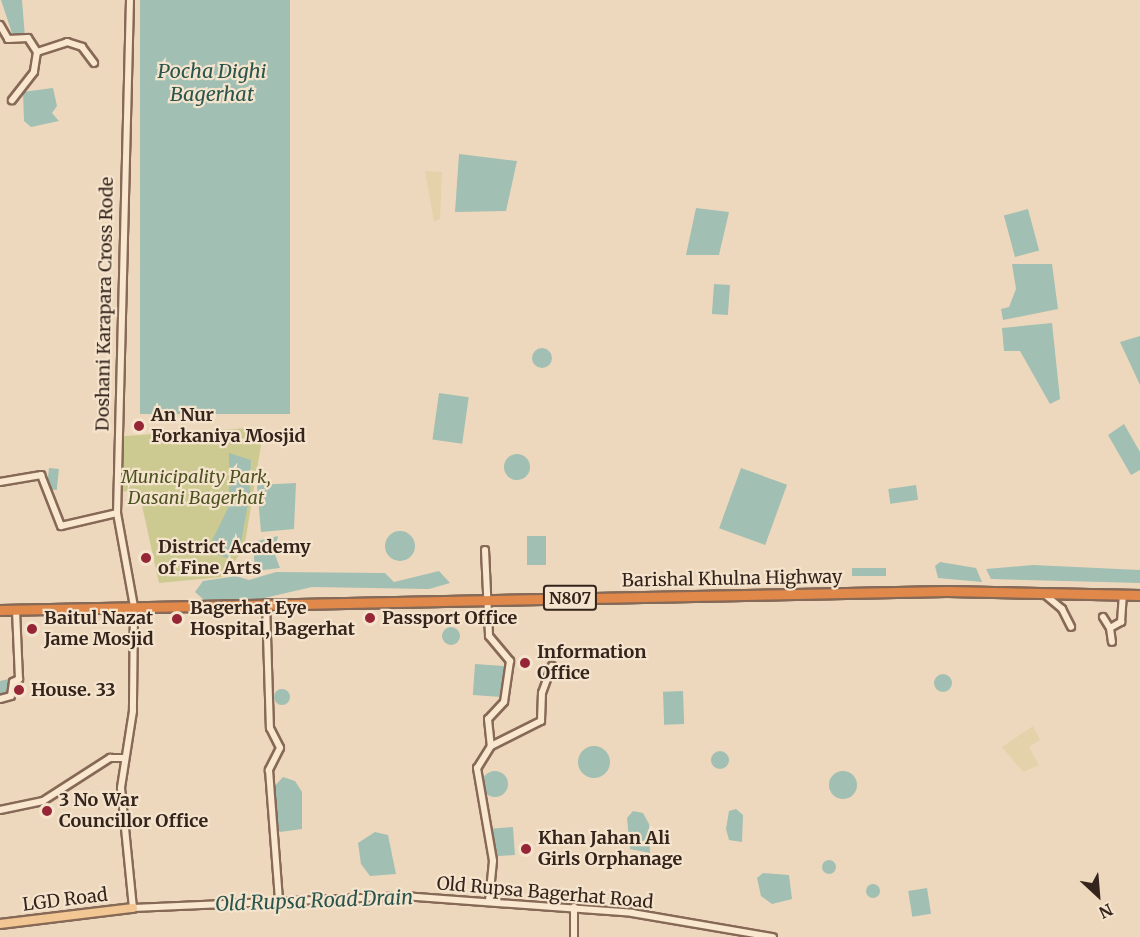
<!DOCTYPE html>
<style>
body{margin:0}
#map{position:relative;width:1140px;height:937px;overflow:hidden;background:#eed8bd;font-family:Merriweather,serif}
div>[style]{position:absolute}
.farmland>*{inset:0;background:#e4d2ab}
.green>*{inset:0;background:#ccca91}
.water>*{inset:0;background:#a1bfb2;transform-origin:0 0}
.round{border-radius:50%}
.stream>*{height:1.5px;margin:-0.75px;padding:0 0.75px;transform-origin:0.75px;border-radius:0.75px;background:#a1bfb2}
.roads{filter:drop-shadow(2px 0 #866956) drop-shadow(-2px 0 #866956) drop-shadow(0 2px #866956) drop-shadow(0 -2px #866956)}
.minor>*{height:6px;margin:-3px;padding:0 3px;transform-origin:3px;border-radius:3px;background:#f9e7d0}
.major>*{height:8px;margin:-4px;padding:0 4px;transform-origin:4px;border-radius:4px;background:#f3c793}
.highway>*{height:9px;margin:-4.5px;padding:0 4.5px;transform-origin:4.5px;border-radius:4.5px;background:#e0894b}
.dots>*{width:16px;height:16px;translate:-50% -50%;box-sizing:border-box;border:3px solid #f5e4cd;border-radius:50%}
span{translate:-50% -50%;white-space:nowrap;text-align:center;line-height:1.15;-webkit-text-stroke:4.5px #f5e4cd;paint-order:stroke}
.shield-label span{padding:2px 4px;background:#f5e4cd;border:2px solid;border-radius:4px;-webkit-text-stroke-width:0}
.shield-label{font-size:16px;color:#35241b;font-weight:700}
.street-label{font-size:18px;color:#35241b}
.poi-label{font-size:18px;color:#35241b;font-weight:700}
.left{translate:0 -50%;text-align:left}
.park-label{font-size:18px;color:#4d5221;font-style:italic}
.water-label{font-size:20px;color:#2a554c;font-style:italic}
.north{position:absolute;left:1068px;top:865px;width:60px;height:60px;-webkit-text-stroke:4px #f5e4cd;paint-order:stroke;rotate:154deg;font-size:16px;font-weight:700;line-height:24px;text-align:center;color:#35241b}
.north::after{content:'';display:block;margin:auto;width:21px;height:27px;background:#35241b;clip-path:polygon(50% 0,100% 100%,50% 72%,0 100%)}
</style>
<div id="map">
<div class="farmland">
<i style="clip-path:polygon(425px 171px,442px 172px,440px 219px,434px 222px)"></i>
<i style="clip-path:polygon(1033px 726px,1040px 740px,1029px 747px,1039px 765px,1023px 772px,1002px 747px)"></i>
</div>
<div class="green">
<i style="clip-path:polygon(264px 427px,244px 549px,222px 577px,159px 583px,139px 492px,118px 491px,124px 436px)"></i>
</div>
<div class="water">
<i style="clip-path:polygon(1px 0,22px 0,25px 37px,14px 39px)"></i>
<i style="left:140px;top:0;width:150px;height:414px"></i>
<i style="clip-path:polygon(53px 88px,57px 106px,52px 113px,59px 121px,31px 127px,24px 121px,23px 92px)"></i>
<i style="clip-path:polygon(459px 154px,517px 161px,506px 211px,455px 212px)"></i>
<i style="clip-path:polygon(696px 208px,729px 212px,719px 255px,686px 255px)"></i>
<i style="left:1028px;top:209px;width:43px;height:25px;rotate:75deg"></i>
<i style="clip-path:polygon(1012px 264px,1052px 264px,1058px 309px,1003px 320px,1001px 309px,1009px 307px,1016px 289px)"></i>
<i style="left:714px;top:284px;width:16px;height:30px;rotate:4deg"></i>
<i style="clip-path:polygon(1052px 323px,1060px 399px,1050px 404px,1020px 351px,1004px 351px,1002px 328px)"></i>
<i style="clip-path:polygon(1140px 336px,1140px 385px,1120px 342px)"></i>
<i class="round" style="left:532px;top:348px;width:20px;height:20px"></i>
<i style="left:439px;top:393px;width:30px;height:47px;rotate:8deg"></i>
<i style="clip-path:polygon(1124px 424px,1140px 452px,1140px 470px,1131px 475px,1108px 435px)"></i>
<i style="clip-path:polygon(229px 453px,251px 460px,250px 492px,240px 548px,227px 558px,207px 551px,229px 506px)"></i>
<i class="round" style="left:504px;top:454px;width:26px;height:26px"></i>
<i style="left:49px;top:468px;width:10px;height:21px;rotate:6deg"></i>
<i style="left:741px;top:468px;width:49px;height:64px;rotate:20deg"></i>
<i style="clip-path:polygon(296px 483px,294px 529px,261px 532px,257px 485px)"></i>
<i style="left:916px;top:485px;width:15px;height:28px;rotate:82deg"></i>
<i class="round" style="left:385px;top:531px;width:30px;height:30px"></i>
<i style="clip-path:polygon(278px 536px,274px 552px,280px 568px,255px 571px,253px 542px)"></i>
<i style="left:527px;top:536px;width:19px;height:29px"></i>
<i style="clip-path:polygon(940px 562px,976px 568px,982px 582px,938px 578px,935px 566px)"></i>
<i style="clip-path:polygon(1033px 565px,1140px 570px,1140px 583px,991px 579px,986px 569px)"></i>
<i style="left:852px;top:568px;width:34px;height:8px"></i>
<i style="clip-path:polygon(439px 571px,450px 583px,429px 589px,312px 587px,260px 599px,204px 600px,195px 592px,203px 581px,236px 576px,249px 580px,276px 572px,385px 573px,394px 582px)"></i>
<i class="round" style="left:442px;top:627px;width:18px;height:18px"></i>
<i style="left:475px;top:664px;width:29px;height:31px;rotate:4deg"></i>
<i class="round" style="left:934px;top:674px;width:18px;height:18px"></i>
<i style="clip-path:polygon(9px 679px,9px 695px,0 697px,0 681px)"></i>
<i class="round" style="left:274px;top:689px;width:16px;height:16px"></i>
<i style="left:683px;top:691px;width:33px;height:20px;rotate:88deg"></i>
<i class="round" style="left:578px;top:746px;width:32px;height:32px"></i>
<i class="round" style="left:711px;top:751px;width:18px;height:18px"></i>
<i class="round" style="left:829px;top:771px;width:28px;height:28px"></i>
<i class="round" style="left:482px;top:771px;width:26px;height:26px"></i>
<i style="clip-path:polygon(283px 777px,295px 781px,302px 792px,302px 829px,280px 832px,275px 826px,272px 789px)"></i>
<i style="clip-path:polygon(736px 809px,743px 815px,742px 842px,729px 840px,726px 829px,729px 811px)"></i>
<i style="clip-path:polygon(633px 811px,643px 813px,649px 824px,650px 853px,630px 849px,627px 818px)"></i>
<i style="left:513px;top:827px;width:28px;height:20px;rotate:86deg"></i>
<i style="clip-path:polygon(375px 832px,388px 835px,396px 874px,370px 876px,361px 864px,358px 843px)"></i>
<i class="round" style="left:822px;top:860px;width:14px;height:14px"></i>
<i style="clip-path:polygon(763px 873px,789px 875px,792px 899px,772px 904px,761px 896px,757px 878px)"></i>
<i class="round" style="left:866px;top:884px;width:14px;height:14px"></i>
<i style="left:927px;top:888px;width:26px;height:19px;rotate:81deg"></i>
</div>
<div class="stream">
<i style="left:47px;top:497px;width:28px;rotate:69deg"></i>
<i style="left:121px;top:818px;width:13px;rotate:86deg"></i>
</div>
<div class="roads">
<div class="minor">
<i style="left:130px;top:0;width:513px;rotate:91.45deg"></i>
<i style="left:117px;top:513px;width:96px;rotate:79.7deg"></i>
<i style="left:134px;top:607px;width:104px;rotate:90.6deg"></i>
<i style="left:133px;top:711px;width:78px;rotate:98.9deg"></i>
<i style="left:121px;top:788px;width:121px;rotate:84.3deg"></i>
<i style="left:133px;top:908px;width:270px;rotate:-2.5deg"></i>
<i style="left:403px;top:896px;width:230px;rotate:4.2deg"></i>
<i style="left:632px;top:913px;width:143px;rotate:9.7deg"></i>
<i style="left:0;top:25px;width:16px;rotate:60deg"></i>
<i style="left:8px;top:39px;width:20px;rotate:-3deg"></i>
<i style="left:28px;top:38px;width:17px;rotate:57deg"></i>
<i style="left:37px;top:52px;width:20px;rotate:99deg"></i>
<i style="left:34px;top:72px;width:36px;rotate:128deg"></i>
<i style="left:37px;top:52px;width:32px;rotate:-18deg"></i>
<i style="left:67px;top:42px;width:16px;rotate:18deg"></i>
<i style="left:82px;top:47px;width:20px;rotate:53deg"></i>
<i style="left:0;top:482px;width:42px;rotate:-9.7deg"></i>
<i style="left:41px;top:475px;width:55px;rotate:68.6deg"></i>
<i style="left:61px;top:526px;width:57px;rotate:-13.1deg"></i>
<i style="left:485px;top:550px;width:86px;rotate:87.3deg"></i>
<i style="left:489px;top:636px;width:33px;rotate:50deg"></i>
<i style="left:510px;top:661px;width:41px;rotate:98.3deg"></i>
<i style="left:504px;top:702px;width:23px;rotate:133deg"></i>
<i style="left:488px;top:719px;width:27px;rotate:84deg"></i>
<i style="left:491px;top:746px;width:26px;rotate:122deg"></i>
<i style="left:477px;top:768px;width:94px;rotate:80.2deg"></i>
<i style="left:493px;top:861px;width:40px;rotate:95.7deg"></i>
<i style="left:1043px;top:593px;width:25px;rotate:40deg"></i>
<i style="left:1062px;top:609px;width:20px;rotate:63deg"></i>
<i style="left:266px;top:603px;width:125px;rotate:88.2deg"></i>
<i style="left:270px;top:728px;width:22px;rotate:63deg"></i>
<i style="left:280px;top:748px;width:25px;rotate:117deg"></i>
<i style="left:269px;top:770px;width:130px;rotate:85.6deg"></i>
<i style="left:1103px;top:617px;width:13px;rotate:58deg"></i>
<i style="left:1110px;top:628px;width:13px;rotate:-29deg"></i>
<i style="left:1121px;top:622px;width:27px;rotate:-86deg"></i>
<i style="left:1110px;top:628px;width:14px;rotate:82deg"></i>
<i style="left:0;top:699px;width:11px;rotate:-15deg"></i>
<i style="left:11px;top:696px;width:14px;rotate:-82deg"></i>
<i style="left:13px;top:682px;width:7px;rotate:-27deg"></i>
<i style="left:19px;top:679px;width:70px;rotate:-92.5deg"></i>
<i style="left:491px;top:746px;width:56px;rotate:-26.6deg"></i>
<i style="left:541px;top:721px;width:28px;rotate:-88deg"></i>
<i style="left:542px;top:693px;width:29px;rotate:-70deg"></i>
<i style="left:0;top:810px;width:44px;rotate:-11.8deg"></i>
<i style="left:43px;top:801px;width:80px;rotate:-32.7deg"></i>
<i style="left:110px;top:758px;width:15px"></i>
<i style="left:574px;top:937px;width:30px;rotate:-90deg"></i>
</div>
<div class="major">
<i style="left:0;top:924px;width:134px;rotate:-6.9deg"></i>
</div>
<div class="highway">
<i style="left:0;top:610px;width:947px;rotate:-1.15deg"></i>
<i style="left:947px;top:591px;width:193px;rotate:1.2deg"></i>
</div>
</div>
<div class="dots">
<i style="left:139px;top:426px;background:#962636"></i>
<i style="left:146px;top:558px;background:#962636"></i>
<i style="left:370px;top:618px;background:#962636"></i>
<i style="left:177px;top:619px;background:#962636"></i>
<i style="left:32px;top:629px;background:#962636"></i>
<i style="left:525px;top:663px;background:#962636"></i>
<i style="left:19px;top:690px;background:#962636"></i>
<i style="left:47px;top:811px;background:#962636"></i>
<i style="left:526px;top:849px;background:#962636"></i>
</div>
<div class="shield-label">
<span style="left:570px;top:598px">N807</span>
</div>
<div class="street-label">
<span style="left:105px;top:304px;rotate:-89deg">Doshani Karapara Cross Rode</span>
<span style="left:732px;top:579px;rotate:-1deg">Barishal Khulna Highway</span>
<span style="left:545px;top:893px;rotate:5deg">Old Rupsa Bagerhat Road</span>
<span style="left:65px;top:900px;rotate:-7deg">LGD Road</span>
</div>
<div class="poi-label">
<span class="left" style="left:151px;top:426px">An Nur<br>Forkaniya Mosjid</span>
<span class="left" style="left:158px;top:558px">District Academy<br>of Fine Arts</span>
<span class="left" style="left:190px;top:619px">Bagerhat Eye<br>Hospital, Bagerhat</span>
<span class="left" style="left:382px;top:618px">Passport Office</span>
<span class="left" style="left:44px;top:629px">Baitul Nazat<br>Jame Mosjid</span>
<span class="left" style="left:537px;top:663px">Information<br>Office</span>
<span class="left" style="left:31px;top:690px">House. 33</span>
<span class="left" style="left:59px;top:811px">3 No War<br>Councillor Office</span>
<span class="left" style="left:538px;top:849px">Khan Jahan Ali<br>Girls Orphanage</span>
</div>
<div class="park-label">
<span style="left:196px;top:488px">Municipality Park,<br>Dasani Bagerhat</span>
</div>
<div class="water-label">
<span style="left:212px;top:82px">Pocha Dighi<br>Bagerhat</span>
<span style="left:314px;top:900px;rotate:-2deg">Old Rupsa Road Drain</span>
</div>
<div class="north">N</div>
</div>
